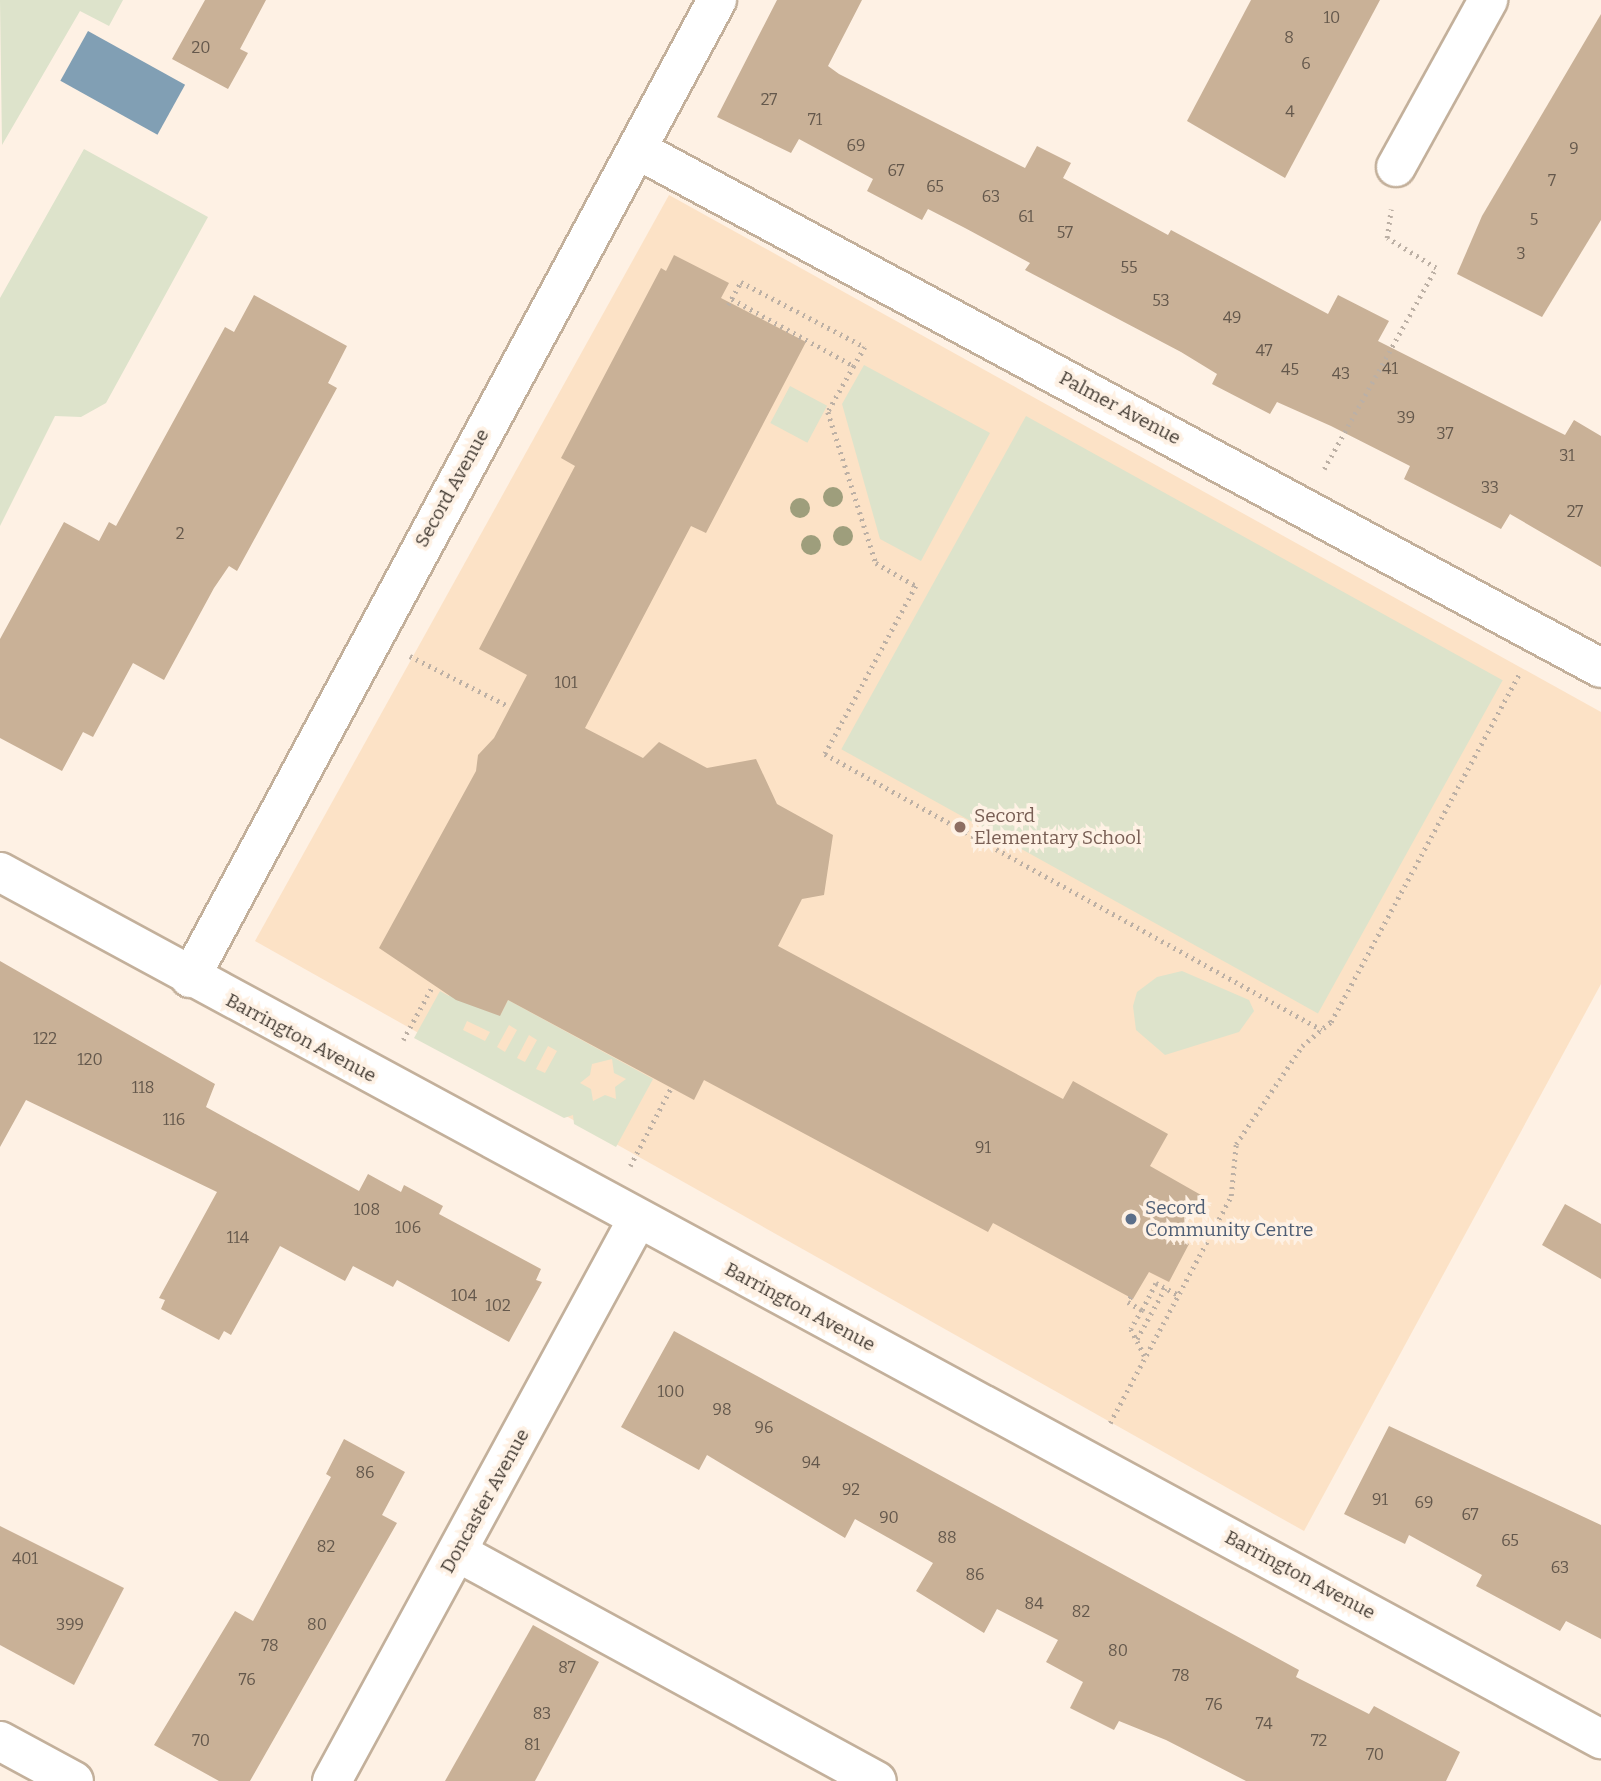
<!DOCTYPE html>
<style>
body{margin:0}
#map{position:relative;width:1601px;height:1781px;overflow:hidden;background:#fef1e4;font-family:Bitter,serif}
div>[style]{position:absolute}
.built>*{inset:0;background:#fce2c6}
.green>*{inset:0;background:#dde3cb;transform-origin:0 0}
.water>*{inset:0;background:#819fb4;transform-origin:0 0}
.building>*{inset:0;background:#c9b197}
.path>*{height:4.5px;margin-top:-2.25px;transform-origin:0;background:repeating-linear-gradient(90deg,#bcb0a5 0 2px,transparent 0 7px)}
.roads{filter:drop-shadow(2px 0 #c3b09b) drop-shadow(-2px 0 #c3b09b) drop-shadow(0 2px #c3b09b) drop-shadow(0 -2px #c3b09b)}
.minor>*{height:38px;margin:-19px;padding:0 19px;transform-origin:19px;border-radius:19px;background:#fff}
.trees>*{width:20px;height:20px;margin:-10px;border-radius:50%;background:#9e9e7c}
.dots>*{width:19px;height:19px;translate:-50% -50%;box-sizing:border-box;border:4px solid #fef1e4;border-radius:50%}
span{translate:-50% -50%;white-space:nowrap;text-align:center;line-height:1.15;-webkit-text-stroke:7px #fef1e4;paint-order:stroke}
.number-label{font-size:16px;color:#64584c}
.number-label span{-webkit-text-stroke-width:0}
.street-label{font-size:19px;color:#433b33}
.education-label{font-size:19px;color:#785e54}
.left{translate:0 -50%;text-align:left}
.service-label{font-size:19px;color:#4e5e75}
</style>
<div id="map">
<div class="built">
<i style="clip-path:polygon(669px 195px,1601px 712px,1601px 984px,1304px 1531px,255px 941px)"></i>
</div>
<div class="green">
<i style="clip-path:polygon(0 0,123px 0,109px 26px,80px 11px,2px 145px)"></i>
<i style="clip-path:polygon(84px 149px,208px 217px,106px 403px,81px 417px,55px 416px,0 526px,0 298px)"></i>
<i style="clip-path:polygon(864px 365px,990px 433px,921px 561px,880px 539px,842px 404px)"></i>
<i style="left:790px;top:386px;width:42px;height:42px;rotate:28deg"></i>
<i style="left:1026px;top:416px;width:545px;height:381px;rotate:29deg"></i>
<i style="clip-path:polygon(1182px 971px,1249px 1000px,1254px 1011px,1239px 1032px,1165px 1055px,1136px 1030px,1133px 1006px,1137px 992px,1157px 977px)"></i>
<i style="clip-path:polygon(evenodd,454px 987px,489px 1012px,501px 1014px,508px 1000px,653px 1079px,616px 1147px,574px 1124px,573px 1115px,564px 1118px,414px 1038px,440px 991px,449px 996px,454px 987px,467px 1021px,490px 1032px,485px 1041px,463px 1030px,467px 1021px,454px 987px,509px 1025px,517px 1030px,505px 1052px,497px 1047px,509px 1025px,454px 987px,529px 1035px,537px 1040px,525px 1062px,517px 1058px,529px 1035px,454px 987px,548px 1046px,557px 1051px,545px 1073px,536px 1069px,548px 1046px,454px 987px,612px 1059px,614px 1073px,626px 1079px,615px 1087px,616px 1099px,605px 1095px,593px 1101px,591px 1089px,580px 1083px,590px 1075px,592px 1064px,612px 1059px)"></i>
</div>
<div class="water">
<i style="left:88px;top:31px;width:111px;height:57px;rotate:29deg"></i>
</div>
<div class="building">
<i style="clip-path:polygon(205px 0,266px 0,240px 49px,248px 53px,228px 89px,172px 59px)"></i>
<i style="clip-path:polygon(777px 0,862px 0,828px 66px,839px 74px,1025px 168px,1037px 146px,1071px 163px,1063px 178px,1168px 235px,1171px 230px,1328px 314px,1338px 295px,1389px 321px,1378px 341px,1565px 435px,1574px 420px,1601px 436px,1601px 567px,1510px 514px,1501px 529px,1404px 479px,1410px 466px,1331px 426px,1277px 402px,1270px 414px,1212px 384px,1217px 374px,1181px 352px,1025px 270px,1030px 263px,965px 228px,928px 209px,922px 220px,867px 191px,873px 179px,799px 139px,791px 153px,717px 117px)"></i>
<i style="clip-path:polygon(1251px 0,1380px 0,1285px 178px,1187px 121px)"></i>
<i style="clip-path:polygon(1601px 14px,1601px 220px,1542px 317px,1457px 274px,1482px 216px)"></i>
<i style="clip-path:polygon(674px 255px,729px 283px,721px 298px,806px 342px,706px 533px,691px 526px,585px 728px,643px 758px,659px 742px,707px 768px,756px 759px,777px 804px,833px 835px,824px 895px,802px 899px,778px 946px,1063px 1099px,1073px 1081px,1168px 1134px,1150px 1166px,1201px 1195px,1178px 1237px,1189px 1244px,1169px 1282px,1149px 1272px,1133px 1299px,993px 1223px,988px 1232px,704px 1080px,694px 1100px,508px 1000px,500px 1016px,456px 1000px,379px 948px,476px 771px,478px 755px,494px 738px,527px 675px,479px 649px,575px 466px,561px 458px,661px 268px,666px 271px)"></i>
<i style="clip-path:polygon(254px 295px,347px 346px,328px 383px,337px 388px,237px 571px,229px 566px,214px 588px,164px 680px,133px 663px,93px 737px,83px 732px,62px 771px,0 738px,0 639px,64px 522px,99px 541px,109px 522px,116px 526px,225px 327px,234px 332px)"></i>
<i style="clip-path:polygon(0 961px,215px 1084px,206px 1107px,359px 1191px,368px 1174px,401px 1192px,404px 1185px,443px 1206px,439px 1214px,541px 1269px,536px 1280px,542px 1282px,509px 1342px,397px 1280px,393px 1287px,353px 1266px,345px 1281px,280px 1246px,231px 1335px,224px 1331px,219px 1340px,161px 1309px,165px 1300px,159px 1298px,217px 1192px,26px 1100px,0 1147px)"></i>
<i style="clip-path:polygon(1565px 1204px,1601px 1224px,1601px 1279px,1542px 1245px)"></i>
<i style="clip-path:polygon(674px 1331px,1299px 1670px,1296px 1677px,1369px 1714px,1374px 1706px,1460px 1752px,1446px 1781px,1246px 1781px,1166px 1740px,1119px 1721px,1114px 1730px,1070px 1708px,1083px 1682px,1046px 1662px,1058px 1640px,997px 1609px,984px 1633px,916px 1591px,933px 1563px,855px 1519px,845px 1538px,707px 1455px,699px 1470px,621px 1427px)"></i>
<i style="clip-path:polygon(1389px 1426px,1601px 1525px,1601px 1639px,1566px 1621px,1560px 1631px,1476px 1586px,1482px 1575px,1409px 1535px,1405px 1544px,1344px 1514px)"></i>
<i style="clip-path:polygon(344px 1439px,405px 1472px,382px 1515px,397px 1523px,250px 1781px,219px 1781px,154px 1745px,235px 1611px,253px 1621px,331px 1477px,326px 1474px)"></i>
<i style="clip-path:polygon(0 1526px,124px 1588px,74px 1685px,0 1645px)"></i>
<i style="clip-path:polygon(533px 1625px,599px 1662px,535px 1781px,445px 1781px)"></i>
</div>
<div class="path">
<i style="left:732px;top:299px;width:139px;rotate:28.8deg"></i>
<i style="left:854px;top:366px;width:53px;rotate:119.5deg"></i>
<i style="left:828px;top:412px;width:158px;rotate:72.4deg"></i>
<i style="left:876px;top:563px;width:46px;rotate:29.9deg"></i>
<i style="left:916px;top:586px;width:191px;rotate:118.4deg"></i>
<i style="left:825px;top:754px;width:568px;rotate:29.04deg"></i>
<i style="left:728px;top:305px;width:26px;rotate:-61deg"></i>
<i style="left:741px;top:282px;width:140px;rotate:27.7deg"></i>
<i style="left:865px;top:347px;width:22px;rotate:120deg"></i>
<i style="left:1324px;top:469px;width:230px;rotate:-60.9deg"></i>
<i style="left:1436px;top:268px;width:57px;rotate:-148.5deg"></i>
<i style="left:1387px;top:238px;width:29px;rotate:-82deg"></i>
<i style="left:410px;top:656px;width:112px;rotate:27deg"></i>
<i style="left:403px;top:1040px;width:60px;rotate:-61.3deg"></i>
<i style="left:630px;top:1166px;width:88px;rotate:-62.3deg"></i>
<i style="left:1131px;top:1297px;width:6px;rotate:121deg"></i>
<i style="left:1128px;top:1302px;width:16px;rotate:30deg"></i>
<i style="left:1142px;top:1310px;width:22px;rotate:120deg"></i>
<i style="left:1131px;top:1329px;width:30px;rotate:63deg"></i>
<i style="left:1142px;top:1310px;width:30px;rotate:-63deg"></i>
<i style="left:1156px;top:1283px;width:26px;rotate:28deg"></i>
<i style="left:1137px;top:1339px;width:58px;rotate:-61.2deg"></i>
<i style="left:1110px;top:1423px;width:257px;rotate:-61.9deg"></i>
<i style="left:1231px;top:1196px;width:52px;rotate:-84.5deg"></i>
<i style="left:1236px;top:1144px;width:118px;rotate:-56deg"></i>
<i style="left:1302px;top:1046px;width:38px;rotate:-40deg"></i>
<i style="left:1331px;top:1022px;width:397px;rotate:-61.6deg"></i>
</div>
<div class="roads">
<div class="minor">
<i style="left:638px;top:150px;width:1093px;rotate:28.28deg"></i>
<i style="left:1396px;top:167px;width:191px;rotate:-61.1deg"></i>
<i style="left:0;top:872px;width:1821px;rotate:28.44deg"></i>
<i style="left:190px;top:978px;width:1111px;rotate:-61.68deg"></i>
<i style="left:457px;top:1552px;width:478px;rotate:28.6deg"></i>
<i style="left:0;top:1741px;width:84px;rotate:28.4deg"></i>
<i style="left:332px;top:1781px;width:639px;rotate:-61.47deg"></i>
</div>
</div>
<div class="trees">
<i style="left:833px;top:497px"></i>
<i style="left:800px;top:508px"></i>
<i style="left:843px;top:536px"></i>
<i style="left:811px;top:545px"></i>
</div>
<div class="dots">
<i style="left:960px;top:827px;background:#8d6e63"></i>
<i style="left:1131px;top:1219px;background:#5c6f8a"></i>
</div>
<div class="number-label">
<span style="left:1332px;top:18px">10</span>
<span style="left:1289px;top:38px">8</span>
<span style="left:201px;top:48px">20</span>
<span style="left:1306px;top:64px">6</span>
<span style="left:769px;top:100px">27</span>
<span style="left:1290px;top:112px">4</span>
<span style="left:815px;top:120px">71</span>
<span style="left:856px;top:146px">69</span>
<span style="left:1574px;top:149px">9</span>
<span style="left:896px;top:171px">67</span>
<span style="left:1552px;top:181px">7</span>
<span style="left:935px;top:187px">65</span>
<span style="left:991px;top:197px">63</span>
<span style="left:1026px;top:217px">61</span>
<span style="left:1534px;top:220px">5</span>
<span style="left:1065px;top:233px">57</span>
<span style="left:1521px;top:254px">3</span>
<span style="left:1129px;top:268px">55</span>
<span style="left:1161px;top:301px">53</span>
<span style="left:1232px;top:318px">49</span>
<span style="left:1264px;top:351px">47</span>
<span style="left:1390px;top:369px">41</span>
<span style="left:1290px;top:370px">45</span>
<span style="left:1341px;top:374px">43</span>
<span style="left:1406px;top:418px">39</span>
<span style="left:1445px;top:434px">37</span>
<span style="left:1567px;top:456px">31</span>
<span style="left:1490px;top:488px">33</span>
<span style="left:1575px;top:512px">27</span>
<span style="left:180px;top:534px">2</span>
<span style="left:566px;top:683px">101</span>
<span style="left:45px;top:1039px">122</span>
<span style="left:90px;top:1060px">120</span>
<span style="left:143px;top:1088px">118</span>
<span style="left:174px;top:1120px">116</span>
<span style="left:983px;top:1148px">91</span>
<span style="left:367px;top:1210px">108</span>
<span style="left:408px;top:1228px">106</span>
<span style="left:238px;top:1238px">114</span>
<span style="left:464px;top:1296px">104</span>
<span style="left:498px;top:1306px">102</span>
<span style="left:671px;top:1392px">100</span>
<span style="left:722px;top:1410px">98</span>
<span style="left:764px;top:1428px">96</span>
<span style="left:811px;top:1463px">94</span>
<span style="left:365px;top:1473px">86</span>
<span style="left:851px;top:1490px">92</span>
<span style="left:1380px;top:1500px">91</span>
<span style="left:1424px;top:1503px">69</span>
<span style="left:1470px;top:1515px">67</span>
<span style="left:889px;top:1518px">90</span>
<span style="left:947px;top:1538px">88</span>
<span style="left:1510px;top:1541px">65</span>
<span style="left:326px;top:1547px">82</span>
<span style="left:25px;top:1559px">401</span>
<span style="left:1560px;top:1568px">63</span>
<span style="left:975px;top:1575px">86</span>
<span style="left:1034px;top:1604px">84</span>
<span style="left:1081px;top:1612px">82</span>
<span style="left:70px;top:1625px">399</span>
<span style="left:317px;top:1625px">80</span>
<span style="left:270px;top:1646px">78</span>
<span style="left:1118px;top:1651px">80</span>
<span style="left:567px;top:1668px">87</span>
<span style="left:1181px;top:1676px">78</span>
<span style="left:247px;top:1680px">76</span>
<span style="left:1214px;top:1705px">76</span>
<span style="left:542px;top:1714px">83</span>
<span style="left:1264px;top:1724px">74</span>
<span style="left:201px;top:1741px">70</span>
<span style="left:1319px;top:1741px">72</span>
<span style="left:532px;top:1745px">81</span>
<span style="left:1375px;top:1755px">70</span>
</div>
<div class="street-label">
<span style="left:1120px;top:408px;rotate:28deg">Palmer Avenue</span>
<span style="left:452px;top:488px;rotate:-61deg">Secord Avenue</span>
<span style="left:301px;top:1038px;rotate:28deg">Barrington Avenue</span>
<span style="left:800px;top:1307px;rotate:28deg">Barrington Avenue</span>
<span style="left:485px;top:1501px;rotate:-61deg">Doncaster Avenue</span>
<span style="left:1300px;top:1575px;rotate:28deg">Barrington Avenue</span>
</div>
<div class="education-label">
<span class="left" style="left:974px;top:827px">Secord<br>Elementary School</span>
</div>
<div class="service-label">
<span class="left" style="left:1145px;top:1219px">Secord<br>Community Centre</span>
</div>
</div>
